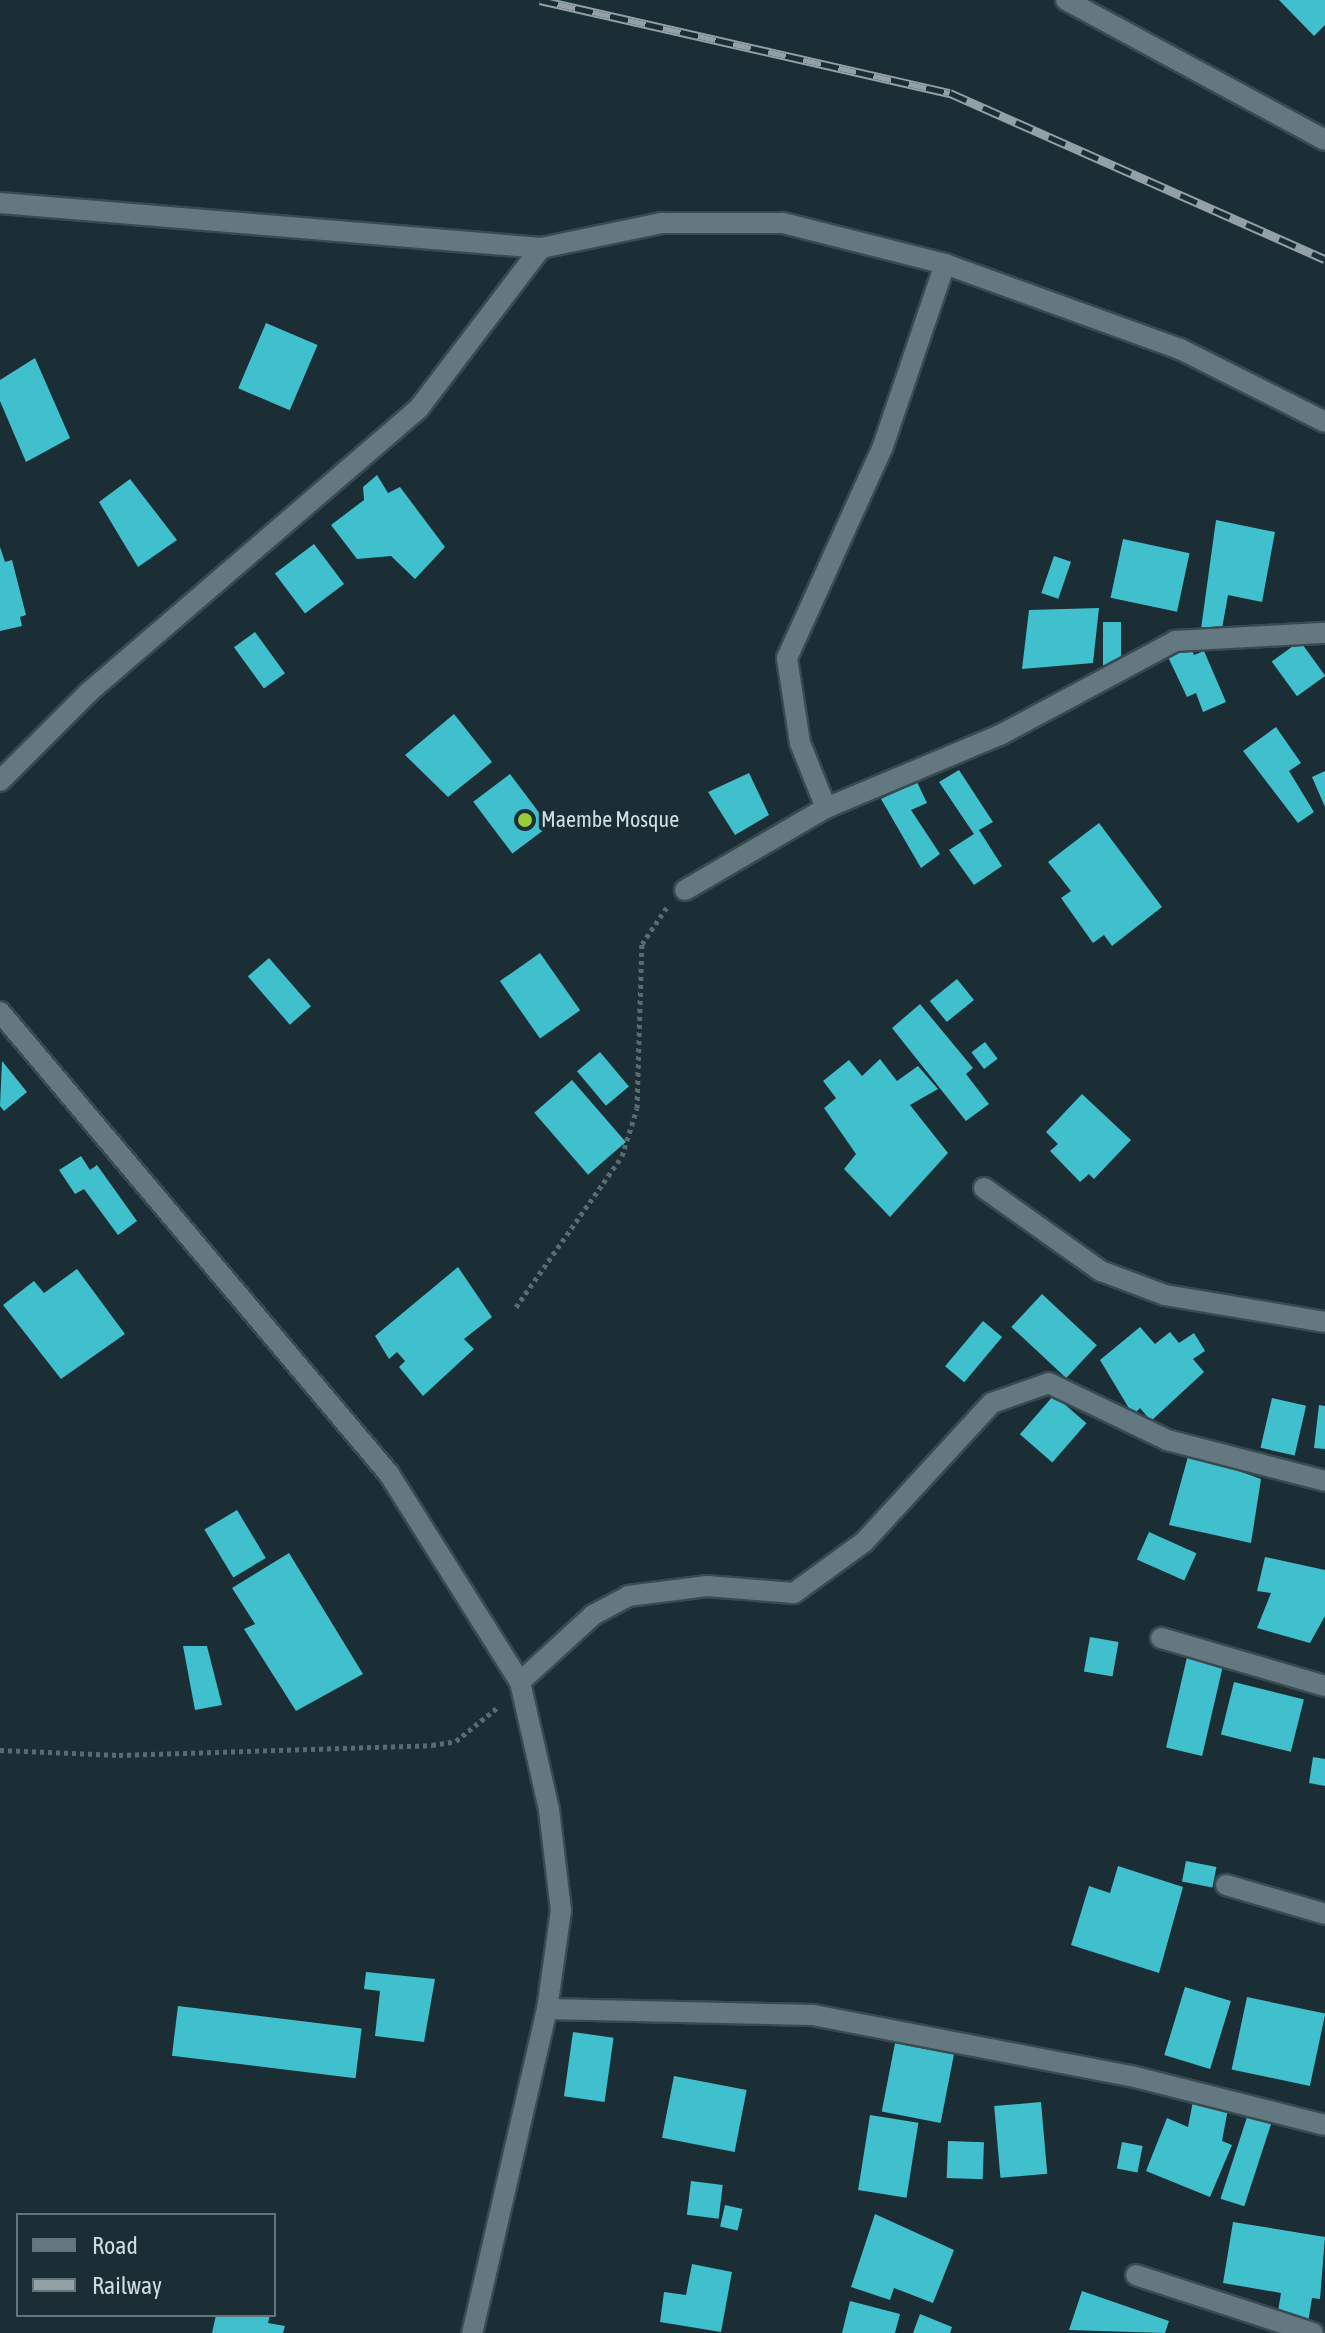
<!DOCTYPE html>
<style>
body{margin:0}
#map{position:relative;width:1325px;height:2333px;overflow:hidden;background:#1b2e36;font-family:"Asap Condensed",sans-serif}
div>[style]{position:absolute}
.building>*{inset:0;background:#40bfcd;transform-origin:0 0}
.path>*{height:5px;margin-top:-2.5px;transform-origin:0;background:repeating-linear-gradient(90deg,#596a71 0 4px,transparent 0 8px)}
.roads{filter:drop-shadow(2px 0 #394a50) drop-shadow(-2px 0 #394a50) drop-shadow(0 2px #394a50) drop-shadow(0 -2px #394a50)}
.minor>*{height:20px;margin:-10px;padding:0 10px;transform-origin:10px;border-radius:10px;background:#637881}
.rail>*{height:9px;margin-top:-4.5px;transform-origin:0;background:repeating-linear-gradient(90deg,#1b2e36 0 18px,#93a1a7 0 36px);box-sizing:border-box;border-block:2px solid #93a1a7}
.dots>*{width:22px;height:22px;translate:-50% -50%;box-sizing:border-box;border:4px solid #1b2e36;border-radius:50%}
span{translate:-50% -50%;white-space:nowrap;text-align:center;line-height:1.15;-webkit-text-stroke:8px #1b2e36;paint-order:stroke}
.poi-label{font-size:22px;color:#d1dde2}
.left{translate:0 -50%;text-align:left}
.legend{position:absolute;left:16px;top:2213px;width:260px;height:104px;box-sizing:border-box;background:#1b2e36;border:2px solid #64747b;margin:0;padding:10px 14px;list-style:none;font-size:24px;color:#d1dde2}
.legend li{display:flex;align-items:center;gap:16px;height:40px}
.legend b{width:40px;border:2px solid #64747b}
</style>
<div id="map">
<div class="building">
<i style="clip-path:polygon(1279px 0,1325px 0,1325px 25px,1314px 36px)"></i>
<i style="left:266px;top:323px;width:56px;height:71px;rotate:23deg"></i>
<i style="clip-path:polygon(35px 358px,70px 438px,26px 462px,0 401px,0 380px)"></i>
<i style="clip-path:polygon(377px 475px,388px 493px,400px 487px,445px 547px,415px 579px,391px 556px,357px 559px,331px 525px,364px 500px,363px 487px)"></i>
<i style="clip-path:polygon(130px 479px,177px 540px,138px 567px,99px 502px)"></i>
<i style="clip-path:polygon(1216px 520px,1275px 532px,1262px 602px,1228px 595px,1220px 640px,1200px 636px)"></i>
<i style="left:1123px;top:539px;width:68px;height:60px;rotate:12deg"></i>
<i style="left:314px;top:544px;width:50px;height:49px;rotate:53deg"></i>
<i style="clip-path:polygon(0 547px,5px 562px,12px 560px,26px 615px,20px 617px,22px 626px,0 631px)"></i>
<i style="left:1054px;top:556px;width:18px;height:39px;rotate:19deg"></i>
<i style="clip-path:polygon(1099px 608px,1093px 663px,1022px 669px,1029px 610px)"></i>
<i style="left:1103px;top:622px;width:18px;height:48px"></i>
<i style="left:255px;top:632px;width:51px;height:26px;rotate:54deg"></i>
<i style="left:1300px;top:641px;width:43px;height:35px;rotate:54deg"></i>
<i style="clip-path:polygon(1190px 646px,1194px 655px,1204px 651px,1226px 702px,1203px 712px,1196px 693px,1187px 697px,1168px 657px)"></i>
<i style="clip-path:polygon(454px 714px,492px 762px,448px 797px,405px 755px)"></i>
<i style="clip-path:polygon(1276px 727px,1301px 763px,1289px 771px,1314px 812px,1298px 823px,1243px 751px)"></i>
<i style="clip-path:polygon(959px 770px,993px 822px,979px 830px,1002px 866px,974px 885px,949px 850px,974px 834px,939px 782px)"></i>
<i style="clip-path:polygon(1325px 771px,1325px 807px,1312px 777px)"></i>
<i style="clip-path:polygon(749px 773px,769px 815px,735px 835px,708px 792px)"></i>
<i style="left:510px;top:774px;width:65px;height:46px;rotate:53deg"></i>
<i style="clip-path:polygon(917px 782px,927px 803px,911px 810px,940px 854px,921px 868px,881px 799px)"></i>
<i style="clip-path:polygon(1099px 823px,1162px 907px,1112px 946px,1104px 935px,1093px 943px,1061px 898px,1071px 891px,1048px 862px)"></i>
<i style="left:540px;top:953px;width:70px;height:49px;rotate:55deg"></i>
<i style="left:269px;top:958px;width:64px;height:28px;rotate:49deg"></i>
<i style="left:957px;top:979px;width:27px;height:35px;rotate:51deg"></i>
<i style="clip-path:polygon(920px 1004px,973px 1068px,966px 1074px,989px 1104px,966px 1121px,892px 1028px)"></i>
<i style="left:985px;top:1042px;width:21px;height:17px;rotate:53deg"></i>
<i style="left:600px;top:1052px;width:45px;height:30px;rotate:50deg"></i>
<i style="clip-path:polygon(880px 1059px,897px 1081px,918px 1066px,938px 1089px,910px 1105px,948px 1153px,890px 1217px,844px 1169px,856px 1154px,824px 1108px,836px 1098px,823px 1081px,849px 1060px,862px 1076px)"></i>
<i style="clip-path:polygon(2px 1061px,27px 1092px,4px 1111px,0 1106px)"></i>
<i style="left:572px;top:1080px;width:82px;height:50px;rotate:49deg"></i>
<i style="clip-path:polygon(1082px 1094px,1131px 1140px,1094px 1179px,1089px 1174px,1080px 1182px,1050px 1151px,1058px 1144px,1046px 1132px)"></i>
<i style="clip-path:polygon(81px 1156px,90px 1170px,97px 1165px,137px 1221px,118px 1235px,84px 1189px,75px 1194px,59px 1170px)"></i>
<i style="clip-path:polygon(458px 1267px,492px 1317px,464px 1339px,474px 1349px,423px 1396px,399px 1367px,405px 1361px,397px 1352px,389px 1359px,375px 1336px)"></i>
<i style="clip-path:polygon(77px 1269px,125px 1334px,61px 1379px,3px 1305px,34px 1281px,44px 1293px)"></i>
<i style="left:1042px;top:1294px;width:75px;height:45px;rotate:43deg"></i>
<i style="left:983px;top:1321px;width:25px;height:59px;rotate:40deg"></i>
<i style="clip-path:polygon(1140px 1327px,1155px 1344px,1170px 1332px,1179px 1343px,1194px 1333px,1205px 1351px,1193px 1359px,1204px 1372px,1151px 1421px,1140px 1408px,1133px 1415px,1100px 1360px)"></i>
<i style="left:1054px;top:1395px;width:43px;height:52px;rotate:41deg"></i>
<i style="left:1272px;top:1398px;width:35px;height:51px;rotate:13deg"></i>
<i style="clip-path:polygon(1319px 1405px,1325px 1406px,1325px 1449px,1314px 1448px)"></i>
<i style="clip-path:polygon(1189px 1453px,1261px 1479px,1251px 1543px,1169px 1525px)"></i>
<i style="left:237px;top:1510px;width:56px;height:38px;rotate:59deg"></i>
<i style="left:1149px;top:1532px;width:52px;height:30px;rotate:24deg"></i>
<i style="clip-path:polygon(289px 1553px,363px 1674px,296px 1711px,244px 1629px,255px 1624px,232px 1588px)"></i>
<i style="clip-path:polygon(1265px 1557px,1325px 1570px,1325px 1616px,1310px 1643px,1257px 1628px,1271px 1593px,1257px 1591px)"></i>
<i style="left:1090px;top:1637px;width:29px;height:35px;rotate:10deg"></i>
<i style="clip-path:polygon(183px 1646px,207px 1646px,222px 1705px,195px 1710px)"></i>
<i style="left:1187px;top:1657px;width:37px;height:93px;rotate:13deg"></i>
<i style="left:1234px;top:1682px;width:72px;height:54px;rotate:14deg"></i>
<i style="clip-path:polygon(1313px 1757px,1325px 1759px,1325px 1786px,1309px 1783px)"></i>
<i style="left:1186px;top:1861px;width:31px;height:21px;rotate:11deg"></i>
<i style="clip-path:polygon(1118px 1866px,1183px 1887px,1159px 1973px,1071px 1945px,1089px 1886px,1110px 1893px)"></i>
<i style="clip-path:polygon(366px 1972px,435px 1979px,424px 2042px,375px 2036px,380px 1991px,364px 1989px)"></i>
<i style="left:1185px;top:1987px;width:48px;height:71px;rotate:17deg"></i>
<i style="left:1247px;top:1997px;width:80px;height:74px;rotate:12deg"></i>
<i style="left:178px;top:2006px;width:185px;height:50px;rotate:7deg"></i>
<i style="left:573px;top:2032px;width:41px;height:65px;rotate:8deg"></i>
<i style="left:896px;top:2038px;width:60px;height:75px;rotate:11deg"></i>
<i style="left:674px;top:2076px;width:74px;height:63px;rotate:11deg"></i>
<i style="clip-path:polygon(1193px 2101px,1228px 2109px,1222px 2141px,1232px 2145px,1210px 2197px,1146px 2171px,1167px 2118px,1188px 2127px)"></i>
<i style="left:1041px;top:2102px;width:72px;height:47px;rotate:85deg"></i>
<i style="left:1248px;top:2114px;width:25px;height:89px;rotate:18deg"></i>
<i style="left:870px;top:2115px;width:49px;height:76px;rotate:9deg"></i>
<i style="left:948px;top:2141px;width:36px;height:37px;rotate:2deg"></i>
<i style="left:1122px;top:2142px;width:21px;height:27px;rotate:11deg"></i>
<i style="left:691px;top:2181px;width:32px;height:34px;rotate:7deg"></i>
<i style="left:725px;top:2205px;width:18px;height:22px;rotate:13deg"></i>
<i style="clip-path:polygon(875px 2214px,954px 2250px,933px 2303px,894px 2288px,890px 2300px,851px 2287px)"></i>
<i style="clip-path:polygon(1233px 2222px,1325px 2237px,1320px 2299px,1312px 2298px,1308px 2323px,1277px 2317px,1281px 2293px,1223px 2283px)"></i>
<i style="clip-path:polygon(692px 2264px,732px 2272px,721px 2332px,660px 2322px,664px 2292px,686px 2295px)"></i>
<i style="clip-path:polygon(1082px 2291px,1169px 2321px,1165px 2333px,1069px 2330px)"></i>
<i style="clip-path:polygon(850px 2301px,900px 2314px,895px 2333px,842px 2333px)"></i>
<i style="clip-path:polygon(920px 2314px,952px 2327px,950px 2333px,913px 2333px)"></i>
<i style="clip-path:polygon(216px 2315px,270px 2315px,268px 2323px,285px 2326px,283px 2333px,212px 2333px)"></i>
</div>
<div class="path">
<i style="left:516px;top:1307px;width:184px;rotate:-54.9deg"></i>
<i style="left:622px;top:1156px;width:50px;rotate:-72.6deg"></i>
<i style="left:637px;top:1108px;width:164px;rotate:-88.3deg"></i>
<i style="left:642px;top:944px;width:45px;rotate:-56deg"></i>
<i style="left:0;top:1750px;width:119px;rotate:2.4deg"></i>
<i style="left:119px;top:1755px;width:313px;rotate:-1.8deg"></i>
<i style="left:432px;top:1745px;width:24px;rotate:-9deg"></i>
<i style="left:456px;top:1741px;width:54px;rotate:-39deg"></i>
</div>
<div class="roads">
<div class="minor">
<i style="left:1066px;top:0;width:294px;rotate:28.4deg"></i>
<i style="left:0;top:203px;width:543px;rotate:4.75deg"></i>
<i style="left:541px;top:248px;width:124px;rotate:-11.7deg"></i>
<i style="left:662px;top:223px;width:121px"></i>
<i style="left:783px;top:223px;width:167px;rotate:14.2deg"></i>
<i style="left:945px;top:264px;width:250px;rotate:19.9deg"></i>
<i style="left:1180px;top:349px;width:162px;rotate:26.7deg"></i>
<i style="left:0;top:781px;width:126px;rotate:-45deg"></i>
<i style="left:89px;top:692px;width:435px;rotate:-40.7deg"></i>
<i style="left:419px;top:408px;width:201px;rotate:-52.7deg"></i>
<i style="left:826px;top:808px;width:70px;rotate:-111.8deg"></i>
<i style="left:800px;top:743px;width:86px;rotate:-98.7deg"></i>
<i style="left:787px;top:658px;width:233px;rotate:-65.6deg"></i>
<i style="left:883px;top:446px;width:192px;rotate:-71.2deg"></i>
<i style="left:685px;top:890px;width:163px;rotate:-30.2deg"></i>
<i style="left:826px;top:808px;width:189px;rotate:-22.8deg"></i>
<i style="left:1000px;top:735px;width:199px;rotate:-28.2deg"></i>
<i style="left:1175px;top:641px;width:150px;rotate:-3.1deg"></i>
<i style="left:0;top:1012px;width:604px;rotate:49.9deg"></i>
<i style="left:389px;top:1474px;width:246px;rotate:57.8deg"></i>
<i style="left:520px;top:1682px;width:131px;rotate:77.2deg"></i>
<i style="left:549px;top:1810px;width:101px;rotate:83.2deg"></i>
<i style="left:561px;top:1910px;width:100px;rotate:98deg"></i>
<i style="left:547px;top:2009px;width:333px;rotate:103deg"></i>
<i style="left:984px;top:1188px;width:143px;rotate:35.4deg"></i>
<i style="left:1101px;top:1271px;width:68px;rotate:20.6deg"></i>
<i style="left:1165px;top:1295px;width:162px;rotate:9.6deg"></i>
<i style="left:1161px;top:1638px;width:171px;rotate:16.3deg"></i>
<i style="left:520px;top:1682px;width:99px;rotate:-42.5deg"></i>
<i style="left:593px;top:1615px;width:40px;rotate:-28deg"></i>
<i style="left:628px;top:1596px;width:80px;rotate:-7.2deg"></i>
<i style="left:707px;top:1586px;width:87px;rotate:4.6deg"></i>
<i style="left:794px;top:1593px;width:87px;rotate:-36.1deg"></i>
<i style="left:864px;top:1542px;width:189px;rotate:-47.4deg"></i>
<i style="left:992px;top:1403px;width:60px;rotate:-19.3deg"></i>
<i style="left:1049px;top:1383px;width:131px;rotate:25.8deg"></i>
<i style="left:1167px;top:1440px;width:163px;rotate:14.5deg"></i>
<i style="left:1226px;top:1885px;width:103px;rotate:16.3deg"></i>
<i style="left:547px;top:2009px;width:266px;rotate:1.3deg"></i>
<i style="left:813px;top:2015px;width:324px;rotate:10.9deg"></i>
<i style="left:1131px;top:2076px;width:200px;rotate:14.2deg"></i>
<i style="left:1136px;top:2275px;width:186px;rotate:18.1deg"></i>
</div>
</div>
<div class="rail">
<i style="left:540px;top:0;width:420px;rotate:12.8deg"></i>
<i style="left:950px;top:93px;width:410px;rotate:23.9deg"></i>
</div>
<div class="dots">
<i style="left:525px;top:820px;background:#98cb37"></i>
</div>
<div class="poi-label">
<span class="left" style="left:541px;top:820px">Maembe Mosque</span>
</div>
<ul class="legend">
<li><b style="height:10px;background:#637881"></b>Road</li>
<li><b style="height:10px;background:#93a1a7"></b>Railway</li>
</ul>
</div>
